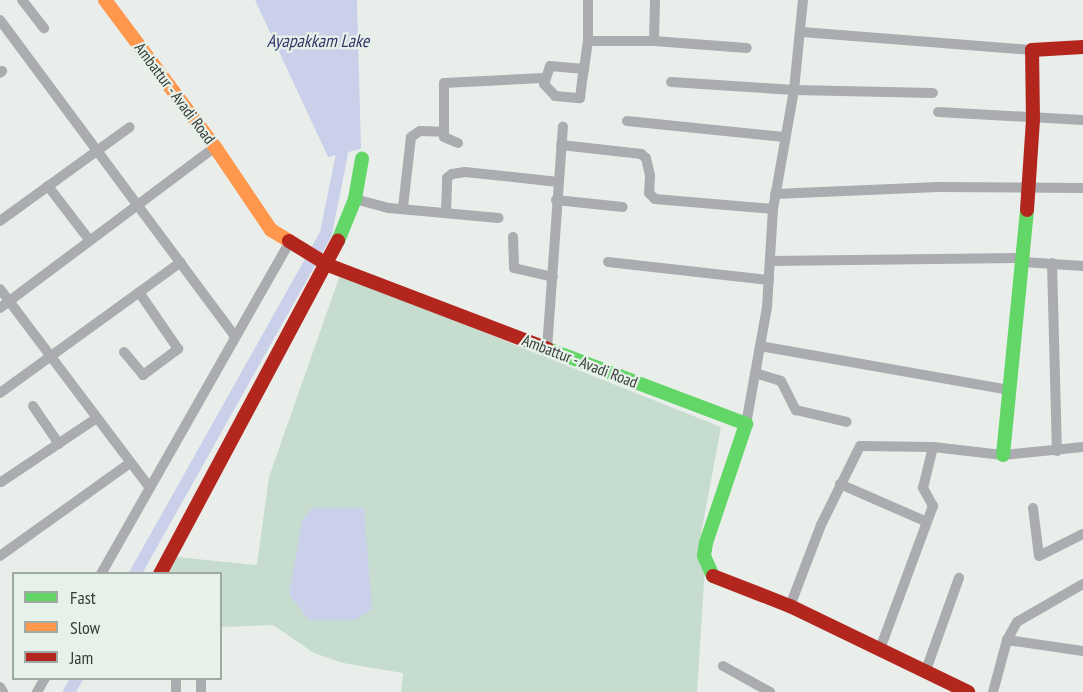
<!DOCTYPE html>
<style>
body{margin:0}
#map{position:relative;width:1083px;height:692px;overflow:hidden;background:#e9eeeb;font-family:"PT Sans Narrow",sans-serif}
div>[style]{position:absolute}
.green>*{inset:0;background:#c5dcce}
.water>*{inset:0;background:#cbd0ea}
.canal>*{height:12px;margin:-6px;padding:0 6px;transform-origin:6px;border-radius:6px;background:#cbd0ea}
.street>*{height:10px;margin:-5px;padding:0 5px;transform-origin:5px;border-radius:5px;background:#aaacb0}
.fast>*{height:14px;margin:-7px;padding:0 7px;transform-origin:7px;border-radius:7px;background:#63d668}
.slow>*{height:14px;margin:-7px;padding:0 7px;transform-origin:7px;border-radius:7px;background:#ff974d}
.jam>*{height:14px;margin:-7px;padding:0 7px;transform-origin:7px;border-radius:7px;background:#b3261e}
span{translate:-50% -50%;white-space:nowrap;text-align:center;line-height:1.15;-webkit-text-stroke:4.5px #e6f1ea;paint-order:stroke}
.street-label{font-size:16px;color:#383c39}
.water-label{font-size:18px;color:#37396b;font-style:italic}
.legend{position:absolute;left:12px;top:572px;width:210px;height:108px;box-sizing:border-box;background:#e6f1ea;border:2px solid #a0a9a3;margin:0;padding:8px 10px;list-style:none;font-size:18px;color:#383c39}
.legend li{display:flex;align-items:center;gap:12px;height:30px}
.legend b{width:30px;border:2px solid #a0a9a3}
</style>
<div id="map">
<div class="green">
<i style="clip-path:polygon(340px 275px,721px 427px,699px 545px,705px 567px,697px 692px,401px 692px,403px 673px,343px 663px,314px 653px,273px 625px,221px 627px,220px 574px,169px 574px,176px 557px,257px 565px,269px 477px)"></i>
</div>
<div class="water">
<i style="clip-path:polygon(255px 0,357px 0,361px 149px,328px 157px)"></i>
<i style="clip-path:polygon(312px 508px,364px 508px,372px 609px,355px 620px,309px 620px,289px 594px,302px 521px)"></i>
</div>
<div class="canal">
<i style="left:135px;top:574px;width:391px;rotate:-60.7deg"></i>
<i style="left:326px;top:233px;width:81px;rotate:-78.6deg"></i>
<i style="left:69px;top:692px;width:16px;rotate:-60deg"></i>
</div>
<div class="street">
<i style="left:22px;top:0;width:36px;rotate:52deg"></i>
<i style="left:0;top:20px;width:394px;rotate:53.4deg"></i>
<i style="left:802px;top:32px;width:231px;rotate:4.5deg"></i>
<i style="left:588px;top:41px;width:66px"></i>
<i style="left:654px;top:41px;width:41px;rotate:-88.6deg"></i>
<i style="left:654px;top:41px;width:93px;rotate:4.3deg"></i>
<i style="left:584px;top:69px;width:34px;rotate:-175deg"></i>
<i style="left:550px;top:66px;width:19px;rotate:108deg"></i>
<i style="left:544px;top:84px;width:16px;rotate:47deg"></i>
<i style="left:555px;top:96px;width:25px;rotate:5deg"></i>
<i style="left:580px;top:98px;width:23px;rotate:-83deg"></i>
<i style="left:583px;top:75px;width:6px;rotate:-81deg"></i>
<i style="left:584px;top:69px;width:28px;rotate:-82deg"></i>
<i style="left:588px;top:41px;width:41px;rotate:-90deg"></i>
<i style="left:0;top:73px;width:3px;rotate:-45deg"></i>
<i style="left:671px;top:82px;width:123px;rotate:3.7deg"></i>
<i style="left:794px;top:90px;width:139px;rotate:1.2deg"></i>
<i style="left:938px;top:112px;width:145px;rotate:3.2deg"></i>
<i style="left:627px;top:121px;width:158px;rotate:5.8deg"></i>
<i style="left:458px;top:143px;width:15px;rotate:-157deg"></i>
<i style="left:444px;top:137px;width:54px;rotate:-90deg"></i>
<i style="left:444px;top:83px;width:99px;rotate:-2.9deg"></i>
<i style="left:561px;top:145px;width:81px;rotate:6.4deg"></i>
<i style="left:641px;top:154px;width:6px;rotate:39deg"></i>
<i style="left:646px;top:158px;width:18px;rotate:77deg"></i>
<i style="left:650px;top:176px;width:17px;rotate:93deg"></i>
<i style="left:649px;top:193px;width:8px;rotate:45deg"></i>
<i style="left:655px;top:199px;width:118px;rotate:4.8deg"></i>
<i style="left:48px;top:186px;width:69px;rotate:52.6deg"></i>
<i style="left:775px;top:194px;width:163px;rotate:-2.5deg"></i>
<i style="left:938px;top:187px;width:145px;rotate:0.4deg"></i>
<i style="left:355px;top:199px;width:35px;rotate:15deg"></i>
<i style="left:389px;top:208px;width:110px;rotate:5.2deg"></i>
<i style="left:556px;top:200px;width:67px;rotate:6deg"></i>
<i style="left:403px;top:207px;width:70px;rotate:-83.5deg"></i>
<i style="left:411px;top:137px;width:11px;rotate:-34deg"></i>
<i style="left:420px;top:131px;width:23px;rotate:2deg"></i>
<i style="left:446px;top:212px;width:34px;rotate:-88deg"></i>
<i style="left:447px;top:178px;width:6px;rotate:-39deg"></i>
<i style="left:452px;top:174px;width:13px;rotate:-9deg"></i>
<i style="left:465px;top:172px;width:94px;rotate:6.1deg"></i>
<i style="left:0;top:221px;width:160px;rotate:-35.9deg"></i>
<i style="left:513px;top:237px;width:31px;rotate:88deg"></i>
<i style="left:514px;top:268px;width:40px;rotate:13deg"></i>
<i style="left:770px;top:261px;width:254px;rotate:-0.7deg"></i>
<i style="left:608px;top:262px;width:162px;rotate:6.4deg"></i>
<i style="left:1023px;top:262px;width:60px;rotate:3.8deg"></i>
<i style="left:1052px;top:263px;width:188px;rotate:88.5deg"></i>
<i style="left:0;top:289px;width:248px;rotate:53deg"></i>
<i style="left:0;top:308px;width:269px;rotate:-36.8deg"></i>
<i style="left:760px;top:346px;width:254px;rotate:10deg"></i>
<i style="left:547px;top:349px;width:223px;rotate:-85.9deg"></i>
<i style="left:124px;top:352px;width:30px;rotate:50deg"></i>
<i style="left:143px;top:375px;width:44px;rotate:-36.6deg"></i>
<i style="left:178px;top:349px;width:69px;rotate:-124.4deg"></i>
<i style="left:755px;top:373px;width:27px;rotate:17deg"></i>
<i style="left:781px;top:381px;width:33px;rotate:63deg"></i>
<i style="left:796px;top:410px;width:52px;rotate:13.2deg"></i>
<i style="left:0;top:393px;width:223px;rotate:-35.9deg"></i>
<i style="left:33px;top:406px;width:46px;rotate:55.6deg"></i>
<i style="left:746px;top:424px;width:119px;rotate:-79.8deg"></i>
<i style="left:767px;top:307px;width:98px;rotate:-86.5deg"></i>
<i style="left:773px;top:209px;width:121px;rotate:-80deg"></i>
<i style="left:794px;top:90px;width:90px;rotate:-84.3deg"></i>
<i style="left:1px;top:482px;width:115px;rotate:-33.7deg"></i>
<i style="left:840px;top:484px;width:95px;rotate:23.6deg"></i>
<i style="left:1033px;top:508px;width:48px;rotate:82.9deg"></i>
<i style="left:1039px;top:556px;width:49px;rotate:-26.6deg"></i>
<i style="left:0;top:556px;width:160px;rotate:-35.6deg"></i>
<i style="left:101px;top:574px;width:381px;rotate:-60.4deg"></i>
<i style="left:790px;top:606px;width:87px;rotate:-69.1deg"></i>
<i style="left:821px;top:525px;width:88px;rotate:-63.7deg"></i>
<i style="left:860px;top:446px;width:73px;rotate:0.8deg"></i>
<i style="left:933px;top:447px;width:70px;rotate:6.5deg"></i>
<i style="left:1003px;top:455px;width:80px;rotate:-5.7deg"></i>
<i style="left:1007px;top:640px;width:21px;rotate:-61deg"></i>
<i style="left:1017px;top:622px;width:76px;rotate:-29.9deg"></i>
<i style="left:880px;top:649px;width:153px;rotate:-69.7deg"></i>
<i style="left:933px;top:506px;width:21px;rotate:-119deg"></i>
<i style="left:923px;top:488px;width:42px;rotate:-76.3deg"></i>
<i style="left:723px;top:666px;width:54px;rotate:29deg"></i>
<i style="left:926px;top:670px;width:98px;rotate:-70.3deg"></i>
<i style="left:201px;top:678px;width:14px;rotate:90deg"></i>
<i style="left:0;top:687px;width:6px;rotate:59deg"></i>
<i style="left:37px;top:692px;width:16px;rotate:-60deg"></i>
<i style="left:176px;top:692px;width:14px;rotate:-90deg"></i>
<i style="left:993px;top:692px;width:54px;rotate:-74.9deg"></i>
<i style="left:1007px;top:640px;width:77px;rotate:8.2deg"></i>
</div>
<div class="fast">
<i style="left:338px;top:241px;width:45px;rotate:-68deg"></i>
<i style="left:355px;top:199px;width:41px;rotate:-80.1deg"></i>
<i style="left:548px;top:349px;width:212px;rotate:20.7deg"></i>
<i style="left:746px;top:424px;width:126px;rotate:108.6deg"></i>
<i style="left:706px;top:543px;width:13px;rotate:99deg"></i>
<i style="left:704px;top:556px;width:22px;rotate:66deg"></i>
<i style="left:1003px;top:455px;width:246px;rotate:-84.4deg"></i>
</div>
<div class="slow">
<i style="left:105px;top:0;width:184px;rotate:53.2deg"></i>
<i style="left:215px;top:147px;width:100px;rotate:56deg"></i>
<i style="left:271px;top:230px;width:21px;rotate:31deg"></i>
</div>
<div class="jam">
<i style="left:1027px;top:210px;width:91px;rotate:-86.2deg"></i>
<i style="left:1033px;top:119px;width:69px;rotate:-90.8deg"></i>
<i style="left:1032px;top:50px;width:51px;rotate:-3.4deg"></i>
<i style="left:289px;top:241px;width:46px;rotate:31.6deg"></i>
<i style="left:328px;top:265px;width:235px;rotate:20.9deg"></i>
<i style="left:160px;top:574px;width:378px;rotate:-61.9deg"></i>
<i style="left:713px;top:576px;width:83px;rotate:21.3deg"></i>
<i style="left:790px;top:606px;width:198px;rotate:25.8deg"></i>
</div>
<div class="street-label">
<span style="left:175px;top:93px;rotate:53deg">Ambattur - Avadi Road</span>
<span style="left:580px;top:361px;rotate:21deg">Ambattur - Avadi Road</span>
</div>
<div class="water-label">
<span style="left:318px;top:41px">Ayapakkam Lake</span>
</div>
<ul class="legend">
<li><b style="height:8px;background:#63d668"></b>Fast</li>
<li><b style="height:8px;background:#ff974d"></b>Slow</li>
<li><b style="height:8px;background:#b3261e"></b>Jam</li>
</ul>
</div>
